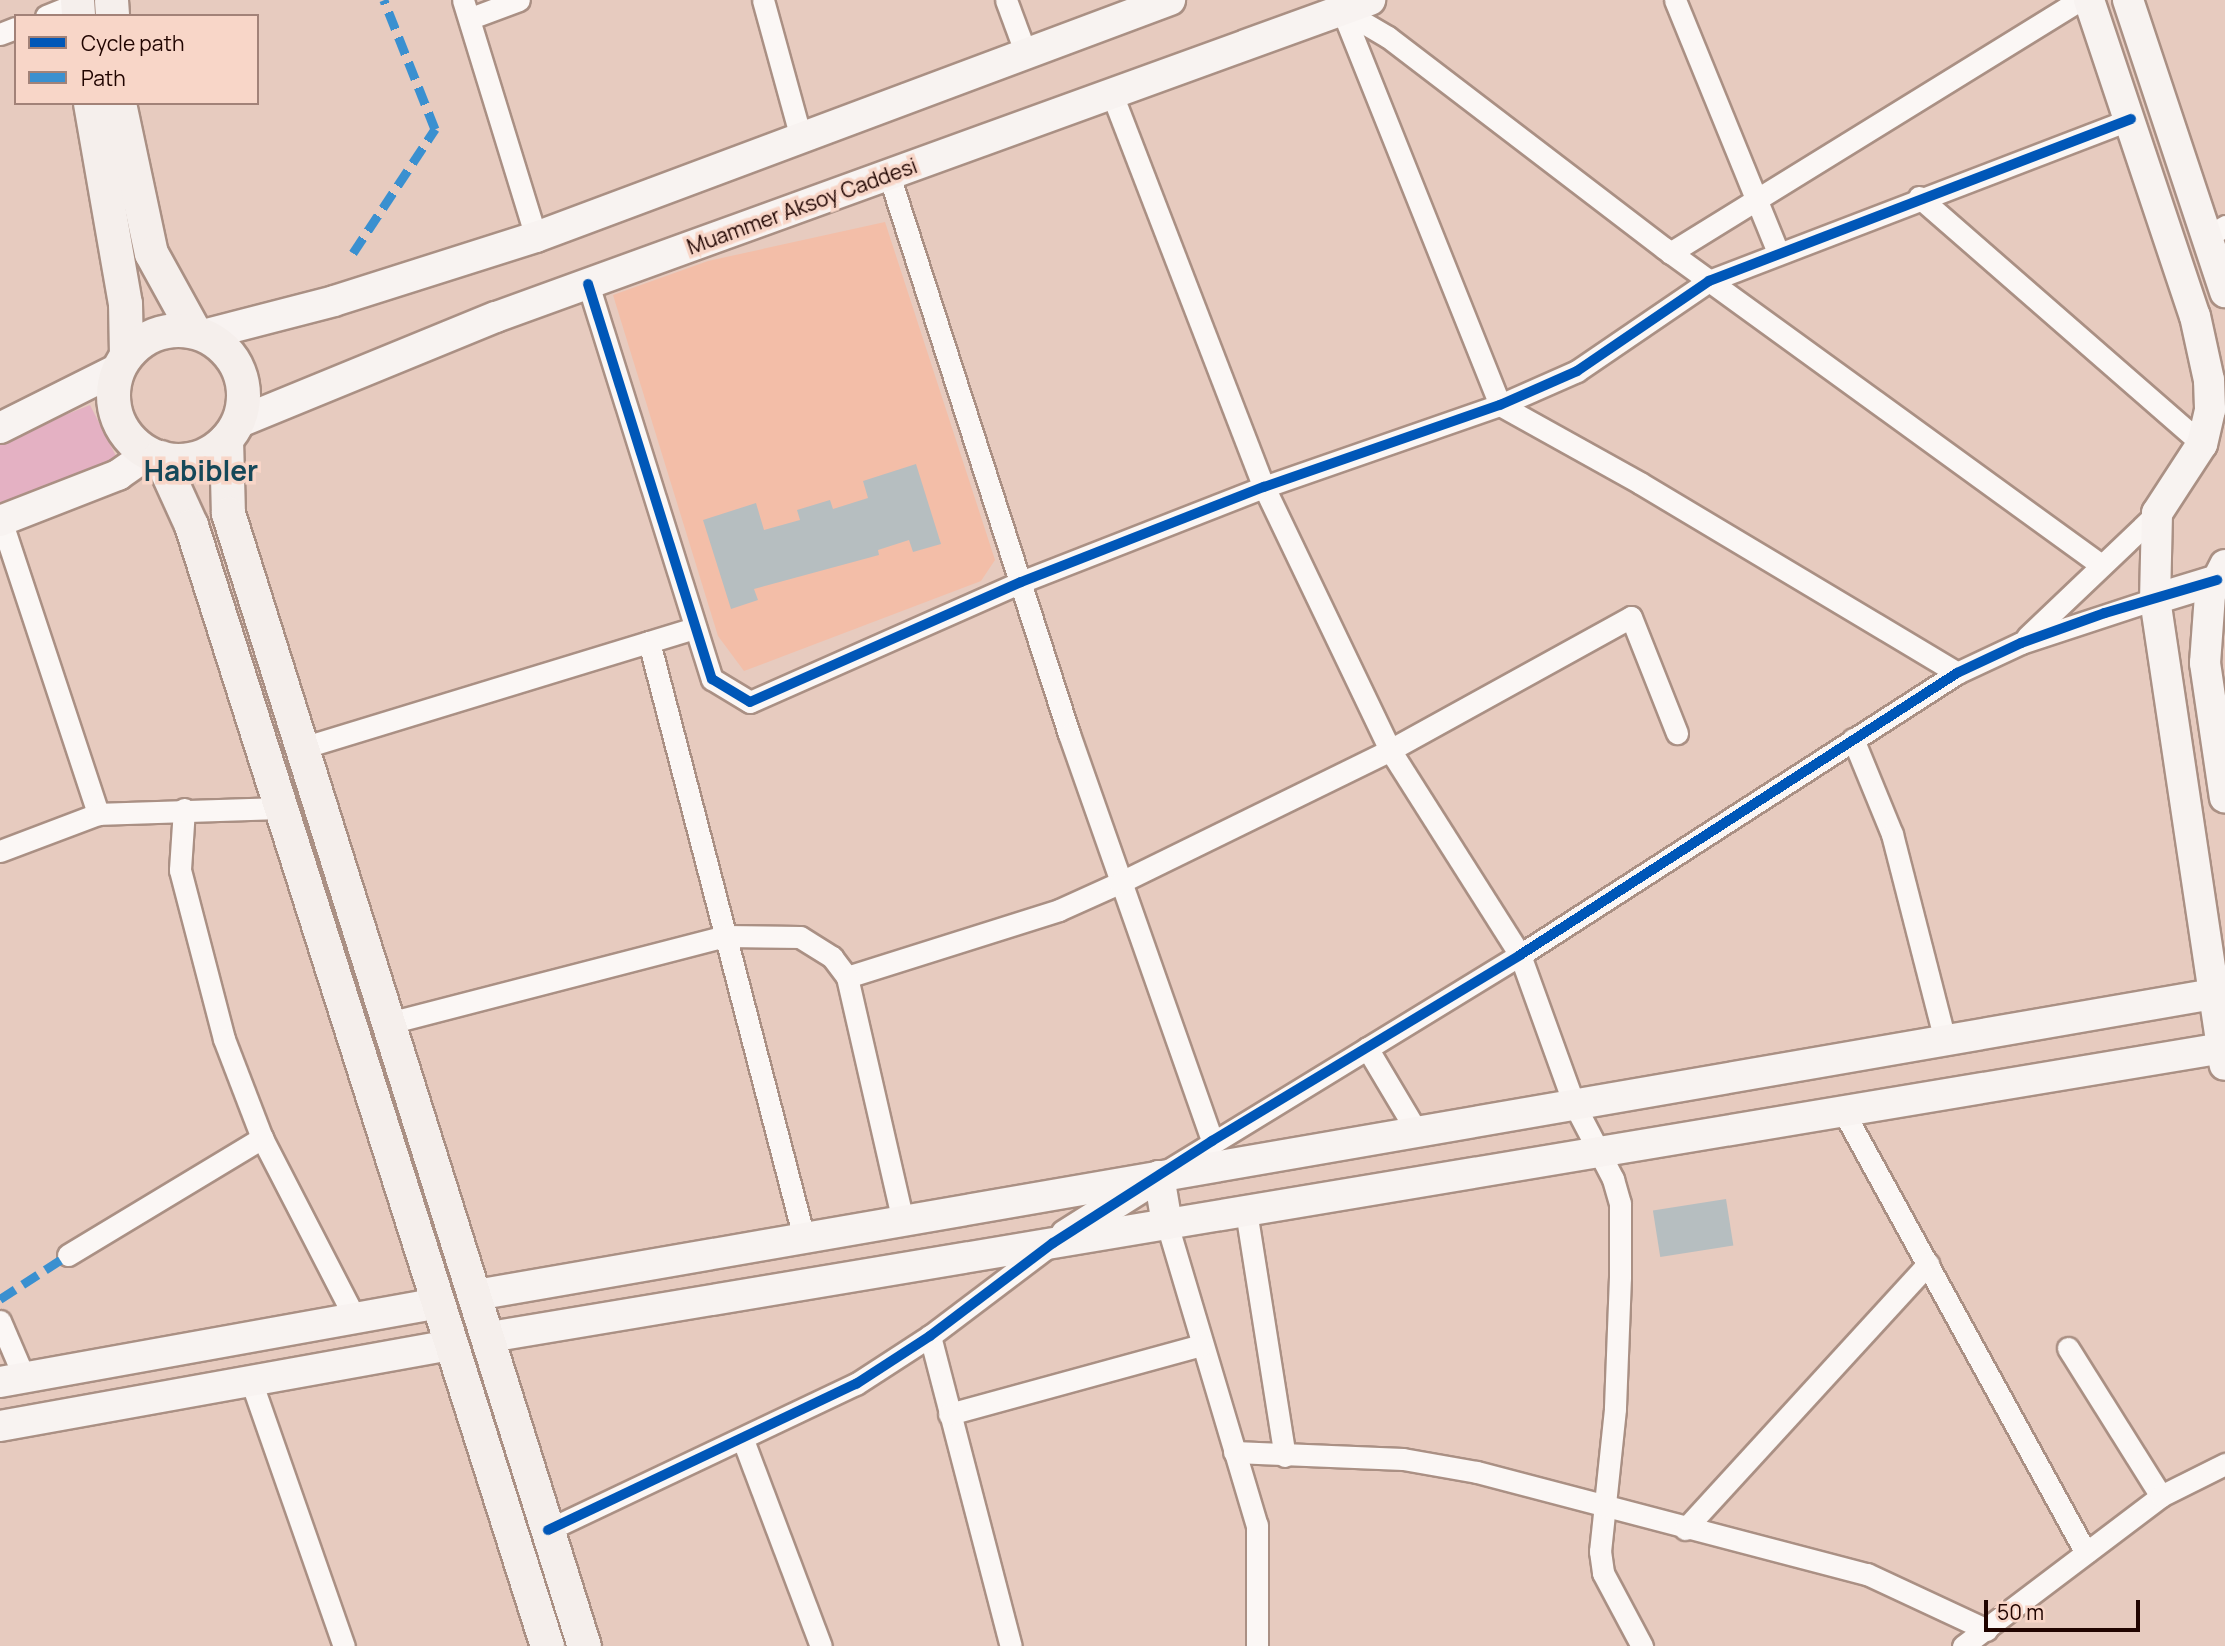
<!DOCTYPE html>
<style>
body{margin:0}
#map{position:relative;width:2225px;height:1646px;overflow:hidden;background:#e7cbbf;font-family:Manrope,sans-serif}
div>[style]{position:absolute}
.built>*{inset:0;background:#f3bea8}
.green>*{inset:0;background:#e4b1c3}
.building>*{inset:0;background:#b6bec0;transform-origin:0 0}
.roads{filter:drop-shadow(2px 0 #aa9084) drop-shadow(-2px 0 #aa9084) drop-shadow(0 2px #aa9084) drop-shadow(0 -2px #aa9084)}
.street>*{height:21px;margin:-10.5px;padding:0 10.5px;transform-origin:10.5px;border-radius:10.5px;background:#fbf7f5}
.secondary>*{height:30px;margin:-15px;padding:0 15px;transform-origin:15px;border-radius:15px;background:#f8f3f1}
.primary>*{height:33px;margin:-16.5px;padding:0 16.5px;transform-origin:16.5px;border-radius:16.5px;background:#f5efec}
.primary>.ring{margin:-16.5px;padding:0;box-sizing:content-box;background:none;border:33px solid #f5efec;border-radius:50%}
.quiet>*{height:9px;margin-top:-4.5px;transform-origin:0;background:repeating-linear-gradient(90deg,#3a90d0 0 18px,transparent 0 27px)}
.cycleway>*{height:10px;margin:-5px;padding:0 5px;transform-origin:5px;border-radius:5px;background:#0057b8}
span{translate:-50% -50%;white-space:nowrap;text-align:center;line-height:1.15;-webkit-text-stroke:7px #f8d6c8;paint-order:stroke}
.street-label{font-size:21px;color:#200400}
.district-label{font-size:28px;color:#154859;font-weight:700}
.legend{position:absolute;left:14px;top:14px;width:245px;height:91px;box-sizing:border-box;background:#f8d6c8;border:2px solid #a28278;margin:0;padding:9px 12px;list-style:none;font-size:21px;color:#200400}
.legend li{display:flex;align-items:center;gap:14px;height:35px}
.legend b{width:35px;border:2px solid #a28278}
.scale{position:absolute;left:1984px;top:1600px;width:156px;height:32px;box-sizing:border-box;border:4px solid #200400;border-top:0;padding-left:9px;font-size:21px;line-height:24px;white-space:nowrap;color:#200400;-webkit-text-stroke:5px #f8d6c8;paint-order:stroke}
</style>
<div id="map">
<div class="built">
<i style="clip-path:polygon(885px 222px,995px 560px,981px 581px,744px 671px,718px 636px,613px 295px,708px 261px)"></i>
</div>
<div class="green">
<i style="clip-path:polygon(90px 405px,117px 458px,0 503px,0 441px)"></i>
</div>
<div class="building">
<i style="clip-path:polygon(916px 464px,941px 544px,913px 552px,909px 540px,878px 550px,879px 555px,754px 589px,758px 600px,731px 609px,703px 520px,756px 503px,764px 530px,800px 520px,797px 510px,830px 500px,833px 509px,868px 498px,863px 481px)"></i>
<i style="left:1726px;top:1199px;width:47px;height:74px;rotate:81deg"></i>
</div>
<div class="roads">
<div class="street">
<i style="left:463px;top:0;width:248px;rotate:72.9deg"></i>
<i style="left:763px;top:0;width:143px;rotate:74.6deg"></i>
<i style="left:1006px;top:0;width:58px;rotate:69.7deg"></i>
<i style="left:1675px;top:0;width:273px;rotate:67.8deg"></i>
<i style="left:1342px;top:10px;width:425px;rotate:68.2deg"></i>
<i style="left:1500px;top:405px;width:160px;rotate:29.1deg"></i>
<i style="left:1640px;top:483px;width:370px;rotate:30.9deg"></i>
<i style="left:1342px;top:10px;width:53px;rotate:30.4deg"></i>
<i style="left:1388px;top:37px;width:347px;rotate:37.4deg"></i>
<i style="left:1664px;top:248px;width:540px;rotate:35.96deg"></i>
<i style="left:46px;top:16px;width:32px;rotate:-22deg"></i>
<i style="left:471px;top:18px;width:51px;rotate:-20.6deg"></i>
<i style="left:0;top:34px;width:17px;rotate:-21deg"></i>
<i style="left:1112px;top:94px;width:421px;rotate:68.9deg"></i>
<i style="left:1264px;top:487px;width:292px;rotate:64.4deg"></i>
<i style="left:1390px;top:750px;width:243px;rotate:57.6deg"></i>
<i style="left:1520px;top:955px;width:158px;rotate:70.1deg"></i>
<i style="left:1574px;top:1104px;width:85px;rotate:62.5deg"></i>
<i style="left:1613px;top:1179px;width:25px;rotate:74deg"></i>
<i style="left:1620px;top:1203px;width:74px;rotate:90deg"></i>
<i style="left:1620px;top:1277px;width:132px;rotate:92.2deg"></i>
<i style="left:1615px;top:1409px;width:143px;rotate:96deg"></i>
<i style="left:1600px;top:1551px;width:22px;rotate:82deg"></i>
<i style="left:1603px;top:1573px;width:83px;rotate:61.9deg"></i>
<i style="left:889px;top:175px;width:587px;rotate:72.15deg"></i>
<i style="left:1069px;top:734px;width:431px;rotate:70.6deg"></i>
<i style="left:1919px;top:197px;width:376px;rotate:41.1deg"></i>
<i style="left:2208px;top:236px;width:20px;rotate:-30deg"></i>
<i style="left:1670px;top:253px;width:482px;rotate:-31.7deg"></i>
<i style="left:588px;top:284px;width:414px;rotate:72.6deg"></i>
<i style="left:712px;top:679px;width:44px;rotate:31.2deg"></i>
<i style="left:750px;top:702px;width:296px;rotate:-23.9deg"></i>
<i style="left:1021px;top:582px;width:261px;rotate:-21.4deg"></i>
<i style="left:1264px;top:487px;width:250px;rotate:-19.2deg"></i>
<i style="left:1500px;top:405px;width:84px;rotate:-23.8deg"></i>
<i style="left:1577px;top:371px;width:160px;rotate:-34.3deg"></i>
<i style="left:1709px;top:281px;width:452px;rotate:-21deg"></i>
<i style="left:1px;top:520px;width:310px;rotate:71.7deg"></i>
<i style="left:2027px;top:637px;width:180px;rotate:-43.6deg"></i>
<i style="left:649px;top:642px;width:616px;rotate:75.42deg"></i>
<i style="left:1853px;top:739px;width:103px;rotate:67.7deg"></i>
<i style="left:1892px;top:834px;width:213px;rotate:75.6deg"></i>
<i style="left:302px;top:748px;width:411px;rotate:-17deg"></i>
<i style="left:184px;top:809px;width:61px;rotate:93.8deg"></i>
<i style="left:180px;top:870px;width:175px;rotate:75.4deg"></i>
<i style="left:224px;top:1039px;width:106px;rotate:69deg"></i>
<i style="left:262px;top:1138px;width:203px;rotate:62.7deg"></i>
<i style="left:0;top:851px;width:105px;rotate:-20.7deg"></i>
<i style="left:98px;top:814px;width:180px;rotate:-1.9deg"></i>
<i style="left:847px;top:977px;width:222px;rotate:-17.5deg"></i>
<i style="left:1059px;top:910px;width:66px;rotate:-24.2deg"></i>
<i style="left:1119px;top:883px;width:302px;rotate:-26.1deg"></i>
<i style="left:1390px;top:750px;width:275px;rotate:-28.9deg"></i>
<i style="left:1631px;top:617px;width:125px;rotate:68.4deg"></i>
<i style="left:389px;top:1023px;width:348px;rotate:-14.5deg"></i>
<i style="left:726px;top:936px;width:74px;rotate:0.8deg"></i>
<i style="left:800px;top:937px;width:38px;rotate:32deg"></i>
<i style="left:832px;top:957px;width:25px;rotate:53deg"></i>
<i style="left:847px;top:977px;width:250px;rotate:77.1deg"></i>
<i style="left:1367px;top:1048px;width:98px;rotate:59.2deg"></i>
<i style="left:1843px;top:1111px;width:504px;rotate:61.2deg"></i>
<i style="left:1167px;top:1171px;width:414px;rotate:-31.5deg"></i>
<i style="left:1520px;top:955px;width:520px;rotate:-32.83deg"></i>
<i style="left:1957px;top:673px;width:71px;rotate:-25.1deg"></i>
<i style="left:2021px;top:643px;width:141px;rotate:-18.2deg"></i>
<i style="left:1246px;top:1211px;width:248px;rotate:81deg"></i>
<i style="left:1167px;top:1224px;width:314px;rotate:73.4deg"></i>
<i style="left:1257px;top:1525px;width:121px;rotate:90deg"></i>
<i style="left:68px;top:1255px;width:227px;rotate:-31.1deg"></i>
<i style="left:0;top:1321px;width:61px;rotate:66.8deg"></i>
<i style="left:930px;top:1336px;width:320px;rotate:75.4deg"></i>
<i style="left:2068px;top:1348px;width:175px;rotate:57.9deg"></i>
<i style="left:251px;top:1381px;width:281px;rotate:70.7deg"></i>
<i style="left:949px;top:1414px;width:262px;rotate:-15.3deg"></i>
<i style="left:743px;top:1440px;width:220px;rotate:69.3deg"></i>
<i style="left:1234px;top:1452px;width:169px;rotate:2.4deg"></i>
<i style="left:1403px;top:1459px;width:75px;rotate:10deg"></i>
<i style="left:1477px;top:1472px;width:403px;rotate:14.7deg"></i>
<i style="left:1867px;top:1574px;width:132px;rotate:25deg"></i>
<i style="left:1685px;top:1529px;width:360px;rotate:-47.5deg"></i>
<i style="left:548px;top:1530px;width:341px;rotate:-25.4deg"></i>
<i style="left:856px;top:1384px;width:88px;rotate:-33deg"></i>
<i style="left:930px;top:1336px;width:149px;rotate:-37.1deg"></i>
<i style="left:1963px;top:1646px;width:248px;rotate:-37.1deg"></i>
<i style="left:2161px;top:1496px;width:72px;rotate:-26.6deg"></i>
</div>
<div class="secondary">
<i style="left:2089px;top:0;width:333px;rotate:71.5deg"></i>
<i style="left:2195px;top:316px;width:66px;rotate:77.7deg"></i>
<i style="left:2209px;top:380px;width:30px;rotate:88deg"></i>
<i style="left:2210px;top:410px;width:35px;rotate:103deg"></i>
<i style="left:2202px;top:444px;width:82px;rotate:123.1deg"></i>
<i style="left:2157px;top:513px;width:86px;rotate:91.3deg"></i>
<i style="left:2155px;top:599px;width:471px;rotate:81.5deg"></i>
<i style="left:2128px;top:0;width:308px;rotate:71.6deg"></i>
<i style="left:203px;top:335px;width:135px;rotate:-14.5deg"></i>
<i style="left:334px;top:301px;width:212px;rotate:-17.6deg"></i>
<i style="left:536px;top:237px;width:677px;rotate:-20.5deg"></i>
<i style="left:237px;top:423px;width:280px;rotate:-22.3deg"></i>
<i style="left:496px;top:317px;width:930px;rotate:-19.94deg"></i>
<i style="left:0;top:428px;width:132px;rotate:-26.6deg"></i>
<i style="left:0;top:521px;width:127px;rotate:-21.3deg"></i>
<i style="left:118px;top:475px;width:38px;rotate:-35deg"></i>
<i style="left:2225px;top:565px;width:34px;rotate:117deg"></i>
<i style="left:2210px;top:595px;width:68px;rotate:94.2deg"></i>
<i style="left:2205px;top:663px;width:136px;rotate:81.6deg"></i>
<i style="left:2155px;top:599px;width:65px;rotate:-17deg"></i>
<i style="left:1066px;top:1235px;width:110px;rotate:-32.4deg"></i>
<i style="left:1159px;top:1176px;width:49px;rotate:80.5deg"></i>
<i style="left:476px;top:1295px;width:1763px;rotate:-9.83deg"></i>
<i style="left:490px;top:1337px;width:1756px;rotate:-9.47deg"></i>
<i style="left:0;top:1382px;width:444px;rotate:-10.2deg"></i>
<i style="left:0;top:1426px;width:459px;rotate:-10.2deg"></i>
</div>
<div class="primary">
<i style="left:77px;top:0;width:16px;rotate:86deg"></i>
<i style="left:111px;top:0;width:16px;rotate:86deg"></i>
<i style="left:90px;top:103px;width:203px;rotate:80.1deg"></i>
<i style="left:125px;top:303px;width:52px;rotate:88.9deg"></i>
<i style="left:119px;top:103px;width:153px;rotate:78deg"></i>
<i style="left:151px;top:253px;width:89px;rotate:61.1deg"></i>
<i class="ring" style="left:113px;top:330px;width:97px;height:97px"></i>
<i style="left:226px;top:439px;width:74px;rotate:88.5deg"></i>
<i style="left:228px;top:513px;width:1188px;rotate:72.56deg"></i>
<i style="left:160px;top:457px;width:75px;rotate:65.5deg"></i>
<i style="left:191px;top:525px;width:1176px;rotate:72.38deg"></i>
</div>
</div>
<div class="quiet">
<i style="left:353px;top:253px;width:149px;rotate:-56.5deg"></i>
<i style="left:435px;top:129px;width:139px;rotate:-111.6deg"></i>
<i style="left:0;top:1299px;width:81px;rotate:-32.9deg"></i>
</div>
<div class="cycleway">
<i style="left:588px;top:284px;width:414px;rotate:72.6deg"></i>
<i style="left:712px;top:679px;width:44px;rotate:31.2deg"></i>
<i style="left:750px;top:702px;width:296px;rotate:-23.9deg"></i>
<i style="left:1021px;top:582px;width:261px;rotate:-21.4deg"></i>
<i style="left:1264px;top:487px;width:250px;rotate:-19.2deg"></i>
<i style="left:1500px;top:405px;width:84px;rotate:-23.8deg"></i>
<i style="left:1577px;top:371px;width:160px;rotate:-34.3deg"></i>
<i style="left:1709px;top:281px;width:452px;rotate:-21deg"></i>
<i style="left:548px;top:1530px;width:341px;rotate:-25.4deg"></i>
<i style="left:856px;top:1384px;width:88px;rotate:-33deg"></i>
<i style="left:930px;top:1336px;width:154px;rotate:-37.1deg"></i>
<i style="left:1053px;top:1243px;width:189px;rotate:-32.7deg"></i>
<i style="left:1212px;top:1141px;width:360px;rotate:-31.1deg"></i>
<i style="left:1520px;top:955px;width:520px;rotate:-32.83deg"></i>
<i style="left:1957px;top:673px;width:71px;rotate:-25.1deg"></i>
<i style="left:2021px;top:643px;width:89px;rotate:-19.7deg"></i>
<i style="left:2105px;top:613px;width:117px;rotate:-16.4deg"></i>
</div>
<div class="street-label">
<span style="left:802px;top:206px;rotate:-20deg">Muammer Aksoy Caddesi</span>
</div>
<div class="district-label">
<span style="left:201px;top:470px">Habibler</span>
</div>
<ul class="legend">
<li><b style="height:9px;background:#0057b8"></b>Cycle path</li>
<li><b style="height:9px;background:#3a90d0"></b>Path</li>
</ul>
<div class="scale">50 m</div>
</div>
